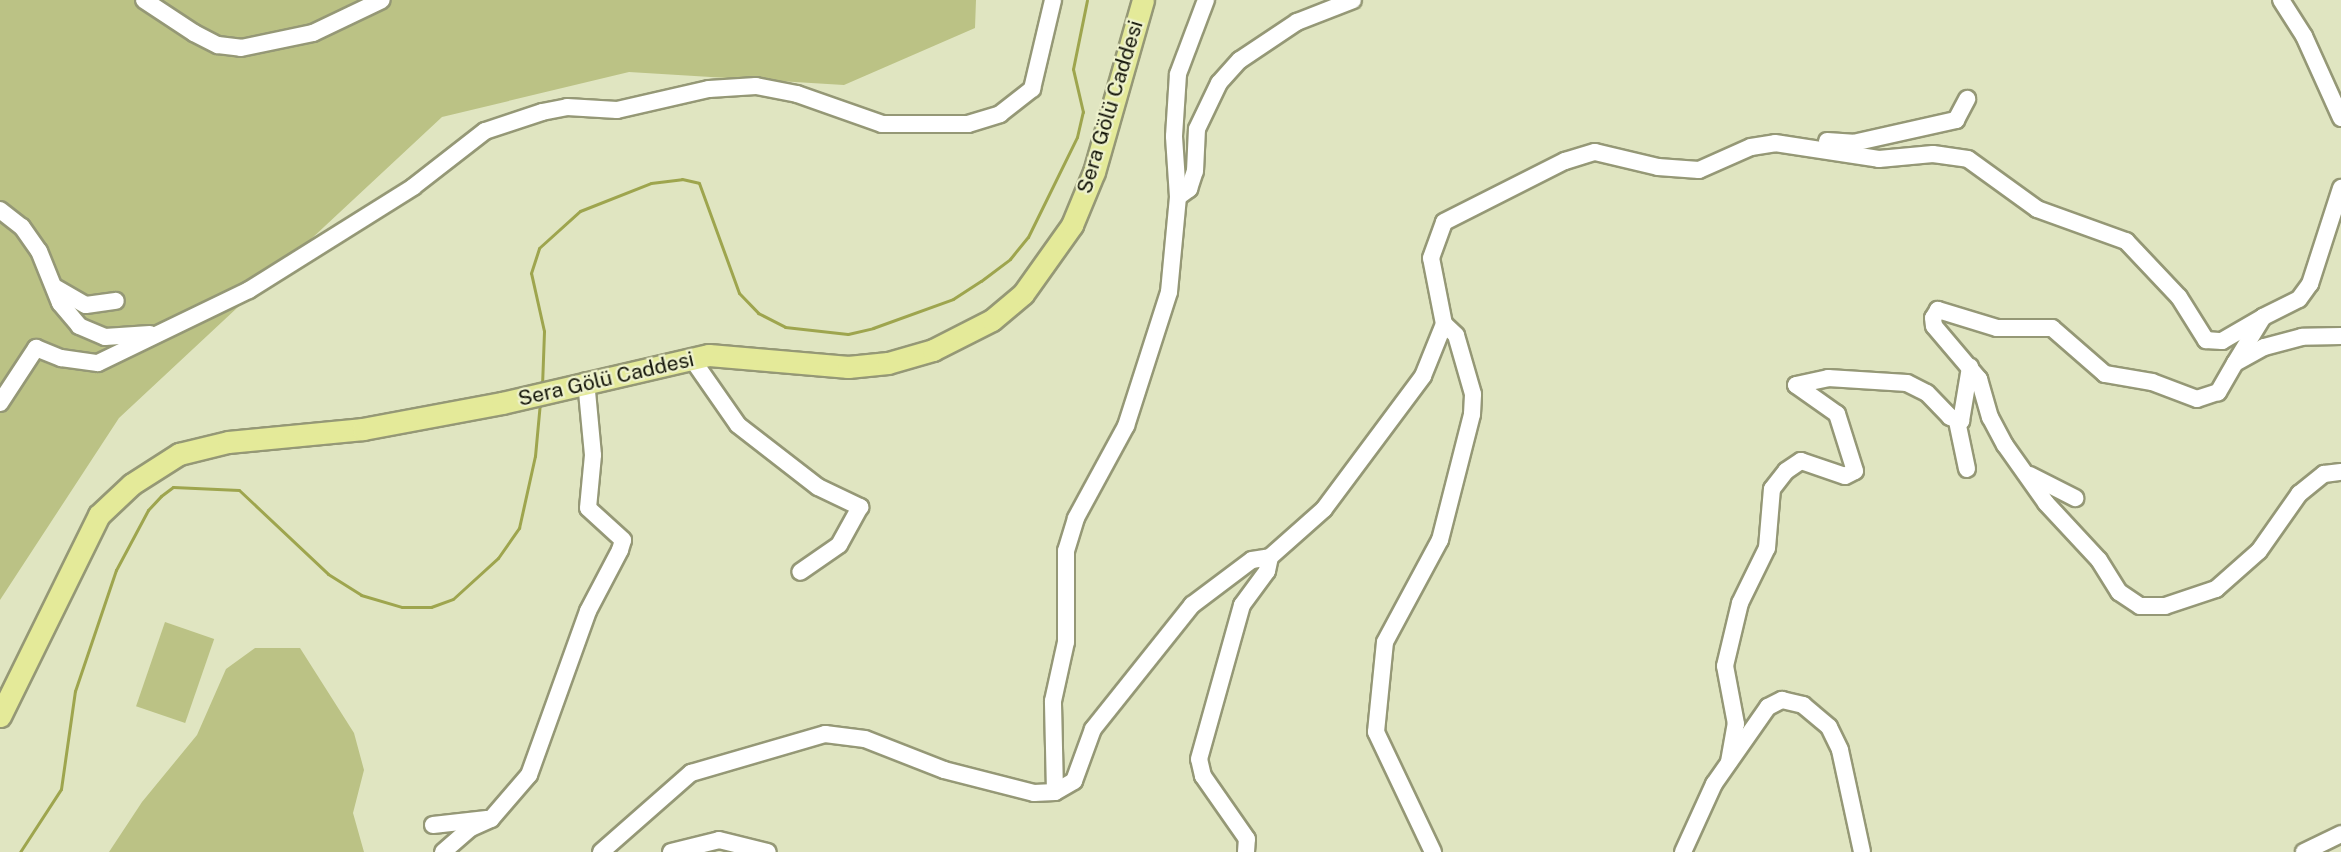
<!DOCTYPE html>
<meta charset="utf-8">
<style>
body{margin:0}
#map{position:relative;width:2341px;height:852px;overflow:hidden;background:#e0e5c1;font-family:"Public Sans",sans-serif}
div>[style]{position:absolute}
.green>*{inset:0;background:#bbc285;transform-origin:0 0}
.stream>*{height:3px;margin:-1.5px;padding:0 1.5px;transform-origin:1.5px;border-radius:1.5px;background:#9ea54e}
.roads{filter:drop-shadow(2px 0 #959876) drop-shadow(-2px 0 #959876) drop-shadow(0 2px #959876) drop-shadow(0 -2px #959876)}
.minor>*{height:16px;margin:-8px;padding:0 8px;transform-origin:8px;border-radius:8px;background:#fff}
.major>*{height:21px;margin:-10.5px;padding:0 10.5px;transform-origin:10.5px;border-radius:10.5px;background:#e4ea99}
span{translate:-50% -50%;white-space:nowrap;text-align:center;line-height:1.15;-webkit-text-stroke:4.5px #eef2cd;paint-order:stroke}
.street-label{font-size:21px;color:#121307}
</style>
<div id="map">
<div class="green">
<i style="clip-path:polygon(0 0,976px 0,975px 28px,844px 85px,629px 72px,442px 117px,119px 418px,0 600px)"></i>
<i style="left:165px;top:622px;width:52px;height:89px;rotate:19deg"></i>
<i style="clip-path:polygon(255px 648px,300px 648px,354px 733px,364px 770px,353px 813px,364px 852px,109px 852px,142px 802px,197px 735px,226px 669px)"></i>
</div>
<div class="stream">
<i style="left:542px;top:386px;width:55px;rotate:-87.9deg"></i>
<i style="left:544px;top:331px;width:59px;rotate:-102.6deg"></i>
<i style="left:531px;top:273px;width:26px;rotate:-72deg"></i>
<i style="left:539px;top:248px;width:55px;rotate:-42.1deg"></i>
<i style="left:580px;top:211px;width:76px;rotate:-21.5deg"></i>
<i style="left:651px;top:183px;width:31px;rotate:-7deg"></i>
<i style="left:682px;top:179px;width:17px;rotate:13deg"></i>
<i style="left:699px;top:183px;width:117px;rotate:70deg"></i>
<i style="left:739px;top:293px;width:28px;rotate:46deg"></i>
<i style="left:758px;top:313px;width:30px;rotate:27deg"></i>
<i style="left:785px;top:327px;width:63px;rotate:6.3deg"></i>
<i style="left:848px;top:334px;width:26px;rotate:-13deg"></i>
<i style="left:873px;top:328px;width:85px;rotate:-19.9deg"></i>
<i style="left:953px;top:299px;width:33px;rotate:-33deg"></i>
<i style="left:981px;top:281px;width:36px;rotate:-37deg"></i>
<i style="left:1010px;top:259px;width:28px;rotate:-51deg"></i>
<i style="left:1028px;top:237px;width:111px;rotate:-63.9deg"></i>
<i style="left:1077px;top:137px;width:26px;rotate:-77deg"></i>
<i style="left:1083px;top:112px;width:44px;rotate:-103.1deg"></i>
<i style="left:1073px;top:69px;width:70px;rotate:-78.5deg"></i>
<i style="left:20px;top:852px;width:75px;rotate:-56.9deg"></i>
<i style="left:61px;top:789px;width:99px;rotate:-81.9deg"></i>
<i style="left:75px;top:691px;width:128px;rotate:-71.3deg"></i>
<i style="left:116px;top:570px;width:68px;rotate:-61.9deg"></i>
<i style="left:148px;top:510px;width:19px;rotate:-47deg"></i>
<i style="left:161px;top:496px;width:15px;rotate:-37deg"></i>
<i style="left:173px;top:487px;width:66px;rotate:2.6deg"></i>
<i style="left:239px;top:490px;width:122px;rotate:43.3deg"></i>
<i style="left:328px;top:574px;width:39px;rotate:32deg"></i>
<i style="left:361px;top:595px;width:43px;rotate:16.3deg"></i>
<i style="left:402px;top:607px;width:29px"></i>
<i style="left:431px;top:607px;width:23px;rotate:-20deg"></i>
<i style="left:453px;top:599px;width:61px;rotate:-42.3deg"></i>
<i style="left:498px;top:558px;width:37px;rotate:-55deg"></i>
<i style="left:519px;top:528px;width:74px;rotate:-77.5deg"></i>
<i style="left:535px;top:456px;width:54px;rotate:-84.7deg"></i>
</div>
<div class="roads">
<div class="minor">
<i style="left:144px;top:0;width:60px;rotate:33.4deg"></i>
<i style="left:194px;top:33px;width:27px;rotate:27deg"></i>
<i style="left:218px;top:45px;width:23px;rotate:7deg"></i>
<i style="left:241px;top:48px;width:74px;rotate:-11.8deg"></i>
<i style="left:313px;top:33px;width:76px;rotate:-25.6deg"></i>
<i style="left:2281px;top:0;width:43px;rotate:57.4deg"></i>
<i style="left:2304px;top:36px;width:90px;rotate:65.7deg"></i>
<i style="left:1827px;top:141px;width:26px;rotate:4deg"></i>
<i style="left:1853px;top:143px;width:106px;rotate:-12.6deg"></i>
<i style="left:1956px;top:120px;width:24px;rotate:-62deg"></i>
<i style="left:1178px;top:197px;width:14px;rotate:-36deg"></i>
<i style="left:1189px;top:189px;width:19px;rotate:-72deg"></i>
<i style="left:1195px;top:171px;width:42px;rotate:-87.3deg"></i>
<i style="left:1197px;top:129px;width:51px;rotate:-64.4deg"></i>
<i style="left:1219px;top:83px;width:31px;rotate:-48deg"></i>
<i style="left:1240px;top:60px;width:69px;rotate:-33.7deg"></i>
<i style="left:1297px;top:22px;width:60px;rotate:-21.4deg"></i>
<i style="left:0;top:210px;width:28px;rotate:38deg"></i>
<i style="left:22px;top:227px;width:29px;rotate:55deg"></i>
<i style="left:39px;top:251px;width:56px;rotate:68deg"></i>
<i style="left:60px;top:303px;width:30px;rotate:50deg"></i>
<i style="left:79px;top:326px;width:28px;rotate:23deg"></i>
<i style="left:105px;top:337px;width:45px;rotate:-3.8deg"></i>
<i style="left:56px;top:288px;width:34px;rotate:30deg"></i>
<i style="left:86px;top:305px;width:30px;rotate:-8deg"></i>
<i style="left:2263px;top:317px;width:40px;rotate:-26.6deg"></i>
<i style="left:2299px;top:299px;width:19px;rotate:-54deg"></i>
<i style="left:2310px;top:284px;width:101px;rotate:-72.1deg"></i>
<i style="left:2341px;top:336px;width:39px;rotate:179deg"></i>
<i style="left:2302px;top:337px;width:39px;rotate:165deg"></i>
<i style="left:2264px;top:347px;width:33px;rotate:151deg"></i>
<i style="left:2235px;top:363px;width:34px;rotate:120deg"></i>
<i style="left:2218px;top:392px;width:22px;rotate:162deg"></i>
<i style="left:2197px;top:399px;width:48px;rotate:-159.3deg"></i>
<i style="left:2152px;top:382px;width:48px;rotate:-170.3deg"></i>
<i style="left:2105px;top:374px;width:70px;rotate:-139deg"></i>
<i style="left:2052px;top:328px;width:55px;rotate:180deg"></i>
<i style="left:1997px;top:328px;width:62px;rotate:-163deg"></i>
<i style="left:1938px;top:310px;width:9px;rotate:122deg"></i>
<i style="left:1933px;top:318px;width:8px;rotate:83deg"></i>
<i style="left:1934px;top:326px;width:70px;rotate:49.7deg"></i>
<i style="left:1979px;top:379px;width:40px;rotate:74deg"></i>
<i style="left:1990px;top:417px;width:32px;rotate:62deg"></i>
<i style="left:2005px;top:445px;width:71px;rotate:54.7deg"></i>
<i style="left:2046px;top:503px;width:78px;rotate:47.1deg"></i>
<i style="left:2099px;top:560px;width:38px;rotate:58deg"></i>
<i style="left:2119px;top:592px;width:25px;rotate:34deg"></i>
<i style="left:2140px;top:606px;width:25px"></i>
<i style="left:2165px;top:606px;width:54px;rotate:-18.4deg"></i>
<i style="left:2216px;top:589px;width:57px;rotate:-41.5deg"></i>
<i style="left:2259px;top:551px;width:70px;rotate:-54.9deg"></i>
<i style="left:2299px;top:494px;width:32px;rotate:-39deg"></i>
<i style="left:2324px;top:474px;width:17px;rotate:-7deg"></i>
<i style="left:692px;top:359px;width:80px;rotate:55.1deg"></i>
<i style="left:738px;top:425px;width:101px;rotate:37.8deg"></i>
<i style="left:818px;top:487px;width:47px;rotate:25.5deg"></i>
<i style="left:860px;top:507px;width:43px;rotate:118.9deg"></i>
<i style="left:839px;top:545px;width:47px;rotate:145.3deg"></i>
<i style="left:0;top:403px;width:66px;rotate:-56.8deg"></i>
<i style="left:36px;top:348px;width:27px;rotate:22deg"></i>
<i style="left:61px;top:358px;width:37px;rotate:8deg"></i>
<i style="left:98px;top:363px;width:168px;rotate:-25.8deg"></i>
<i style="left:249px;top:290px;width:194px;rotate:-32.1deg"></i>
<i style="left:413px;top:187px;width:91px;rotate:-37.9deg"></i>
<i style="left:485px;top:131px;width:60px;rotate:-18.4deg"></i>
<i style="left:542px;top:112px;width:25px;rotate:-11deg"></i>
<i style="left:567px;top:107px;width:50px;rotate:3.4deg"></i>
<i style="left:617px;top:110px;width:94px;rotate:-12.9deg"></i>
<i style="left:709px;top:89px;width:47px;rotate:-3.7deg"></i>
<i style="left:756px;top:86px;width:42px;rotate:11deg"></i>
<i style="left:797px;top:94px;width:90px;rotate:19.4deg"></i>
<i style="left:882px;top:124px;width:86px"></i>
<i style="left:968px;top:124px;width:34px;rotate:-17deg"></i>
<i style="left:1000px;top:114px;width:41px;rotate:-38deg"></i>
<i style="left:1032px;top:89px;width:91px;rotate:-76.7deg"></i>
<i style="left:1957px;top:421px;width:49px;rotate:78.2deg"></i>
<i style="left:2030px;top:475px;width:51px;rotate:27.1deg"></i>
<i style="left:1729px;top:762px;width:39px;rotate:-80deg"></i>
<i style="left:1736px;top:724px;width:59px;rotate:-100.7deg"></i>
<i style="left:1725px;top:666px;width:65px;rotate:-76.6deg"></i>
<i style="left:1740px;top:603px;width:61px;rotate:-63.9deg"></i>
<i style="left:1767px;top:548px;width:59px;rotate:-85.2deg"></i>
<i style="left:1772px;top:489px;width:23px;rotate:-52deg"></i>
<i style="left:1786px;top:471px;width:18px;rotate:-34deg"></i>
<i style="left:1801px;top:461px;width:46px;rotate:18.8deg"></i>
<i style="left:1845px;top:476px;width:11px;rotate:-27deg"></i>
<i style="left:1855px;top:471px;width:60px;rotate:-107.5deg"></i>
<i style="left:1837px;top:414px;width:50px;rotate:-144.7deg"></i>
<i style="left:1796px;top:385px;width:33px;rotate:-12deg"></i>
<i style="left:1828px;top:378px;width:79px;rotate:3.6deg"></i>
<i style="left:1907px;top:383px;width:22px;rotate:27deg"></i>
<i style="left:1927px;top:393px;width:33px;rotate:46deg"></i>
<i style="left:1950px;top:417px;width:12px;rotate:20deg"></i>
<i style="left:1961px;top:421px;width:55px;rotate:-80.5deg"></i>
<i style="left:1055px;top:792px;width:91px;rotate:-91.3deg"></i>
<i style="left:1053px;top:701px;width:60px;rotate:-77.6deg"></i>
<i style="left:1066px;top:642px;width:91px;rotate:-90deg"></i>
<i style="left:1066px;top:551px;width:34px;rotate:-73deg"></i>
<i style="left:1076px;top:518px;width:105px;rotate:-61.5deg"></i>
<i style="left:1126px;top:426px;width:141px;rotate:-72.2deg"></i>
<i style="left:1169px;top:292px;width:95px;rotate:-84.6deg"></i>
<i style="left:1178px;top:197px;width:61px;rotate:-93.8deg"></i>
<i style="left:1174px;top:136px;width:62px;rotate:-86.3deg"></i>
<i style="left:1178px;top:74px;width:79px;rotate:-69.3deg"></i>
<i style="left:433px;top:825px;width:54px;rotate:-6.3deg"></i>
<i style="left:443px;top:852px;width:37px;rotate:-41deg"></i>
<i style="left:471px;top:828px;width:22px;rotate:-24deg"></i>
<i style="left:491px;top:819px;width:58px;rotate:-49.2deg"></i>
<i style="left:529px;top:775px;width:174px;rotate:-70.2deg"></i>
<i style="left:588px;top:611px;width:69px;rotate:-62.3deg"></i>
<i style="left:620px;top:550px;width:10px;rotate:-73deg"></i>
<i style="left:623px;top:540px;width:47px;rotate:-137.6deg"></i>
<i style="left:588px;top:508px;width:53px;rotate:-84.6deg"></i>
<i style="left:593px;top:455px;width:74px;rotate:-95.4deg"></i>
<i style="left:601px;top:852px;width:120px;rotate:-41.3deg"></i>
<i style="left:691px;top:773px;width:140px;rotate:-16.2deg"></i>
<i style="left:825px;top:734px;width:40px;rotate:7.1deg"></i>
<i style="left:865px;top:739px;width:85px;rotate:21.4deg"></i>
<i style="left:944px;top:770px;width:93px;rotate:14.3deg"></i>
<i style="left:1034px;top:793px;width:21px;rotate:-3deg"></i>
<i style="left:1055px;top:792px;width:22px;rotate:-30deg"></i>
<i style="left:1074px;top:781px;width:55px;rotate:-69.9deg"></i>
<i style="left:1093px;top:729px;width:159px;rotate:-51.4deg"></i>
<i style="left:1192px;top:605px;width:75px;rotate:-36.9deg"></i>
<i style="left:1252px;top:560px;width:18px;rotate:-9deg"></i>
<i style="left:1270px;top:557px;width:72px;rotate:-41.6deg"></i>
<i style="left:1324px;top:509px;width:166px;rotate:-53.3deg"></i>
<i style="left:1423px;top:376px;width:56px;rotate:-68deg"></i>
<i style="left:1444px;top:324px;width:67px;rotate:-101.1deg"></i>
<i style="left:1431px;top:258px;width:38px;rotate:-70deg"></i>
<i style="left:1444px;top:222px;width:136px;rotate:-26.8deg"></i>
<i style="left:1565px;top:161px;width:31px;rotate:-17deg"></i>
<i style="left:1595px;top:152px;width:65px;rotate:13.4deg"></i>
<i style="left:1658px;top:167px;width:41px;rotate:4.2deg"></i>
<i style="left:1699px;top:170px;width:57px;rotate:-23.9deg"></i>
<i style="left:1751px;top:147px;width:24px;rotate:-9deg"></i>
<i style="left:1775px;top:143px;width:105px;rotate:8.7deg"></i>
<i style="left:1879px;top:159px;width:54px;rotate:-5.3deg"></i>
<i style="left:1933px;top:154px;width:35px;rotate:8deg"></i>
<i style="left:1968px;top:159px;width:85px;rotate:35.9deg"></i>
<i style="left:2037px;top:209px;width:95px;rotate:19.8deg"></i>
<i style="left:2126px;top:241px;width:77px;rotate:46.6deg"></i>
<i style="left:2179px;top:297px;width:51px;rotate:57.9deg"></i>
<i style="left:2206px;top:340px;width:16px;rotate:4deg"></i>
<i style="left:2222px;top:341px;width:48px;rotate:-30.3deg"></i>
<i style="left:2263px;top:317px;width:54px;rotate:121.3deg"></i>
<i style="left:671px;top:852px;width:49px;rotate:-14deg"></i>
<i style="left:719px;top:840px;width:50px;rotate:13.8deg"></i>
<i style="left:1246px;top:852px;width:13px;rotate:-86deg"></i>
<i style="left:1247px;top:839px;width:77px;rotate:-124.9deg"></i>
<i style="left:1203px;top:776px;width:17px;rotate:-103deg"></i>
<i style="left:1199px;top:759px;width:160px;rotate:-74.4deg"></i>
<i style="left:1242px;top:605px;width:42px;rotate:-53.7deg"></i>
<i style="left:1267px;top:571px;width:14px;rotate:-78deg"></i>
<i style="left:1433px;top:852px;width:133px;rotate:-115.4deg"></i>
<i style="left:1376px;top:732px;width:90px;rotate:-84.3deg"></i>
<i style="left:1385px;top:642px;width:116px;rotate:-61.7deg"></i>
<i style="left:1440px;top:540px;width:130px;rotate:-75.7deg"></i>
<i style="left:1472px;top:414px;width:20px;rotate:-87deg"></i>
<i style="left:1473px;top:394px;width:61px;rotate:-106.1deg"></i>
<i style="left:1456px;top:335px;width:16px;rotate:-137deg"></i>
<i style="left:1683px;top:852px;width:75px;rotate:-65.5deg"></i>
<i style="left:1714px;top:784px;width:94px;rotate:-55deg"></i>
<i style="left:1768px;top:707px;width:16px;rotate:-27deg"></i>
<i style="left:1782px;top:700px;width:22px;rotate:13deg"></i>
<i style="left:1803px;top:705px;width:34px;rotate:40deg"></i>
<i style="left:1829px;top:727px;width:25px;rotate:64deg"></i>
<i style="left:1840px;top:750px;width:104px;rotate:77.8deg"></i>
<i style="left:2304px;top:852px;width:41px;rotate:-25.9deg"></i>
</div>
<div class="major">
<i style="left:0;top:716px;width:224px;rotate:-63.8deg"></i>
<i style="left:99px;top:515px;width:45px;rotate:-43.2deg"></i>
<i style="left:132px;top:484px;width:56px;rotate:-32.6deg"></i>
<i style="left:179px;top:454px;width:50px;rotate:-13.8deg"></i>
<i style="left:228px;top:442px;width:136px;rotate:-5.5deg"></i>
<i style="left:363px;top:429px;width:141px;rotate:-10.6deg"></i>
<i style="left:502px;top:403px;width:212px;rotate:-13.1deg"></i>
<i style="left:709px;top:355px;width:140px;rotate:4.9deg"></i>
<i style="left:848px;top:367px;width:40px;rotate:-5.7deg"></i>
<i style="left:888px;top:363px;width:47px;rotate:-16.1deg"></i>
<i style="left:933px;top:350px;width:66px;rotate:-27deg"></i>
<i style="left:992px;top:320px;width:40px;rotate:-40deg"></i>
<i style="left:1023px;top:294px;width:85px;rotate:-54.6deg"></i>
<i style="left:1072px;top:225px;width:57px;rotate:-67.5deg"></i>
<i style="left:1094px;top:172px;width:179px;rotate:-74.1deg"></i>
</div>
</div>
<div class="street-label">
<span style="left:1110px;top:107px;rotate:-73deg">Sera Gölü Caddesi</span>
<span style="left:606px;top:379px;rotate:-13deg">Sera Gölü Caddesi</span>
</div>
</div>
